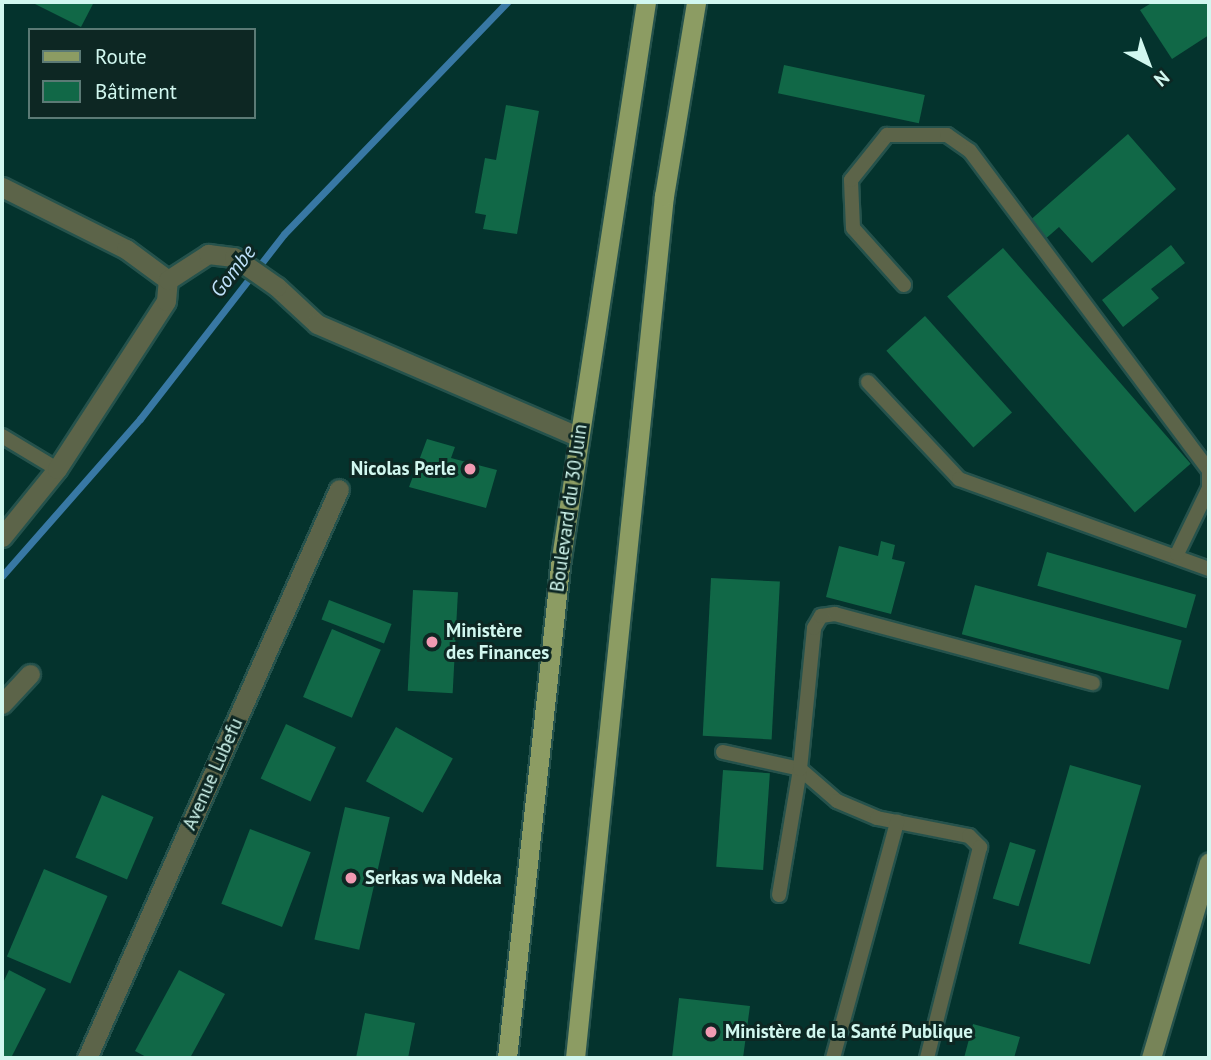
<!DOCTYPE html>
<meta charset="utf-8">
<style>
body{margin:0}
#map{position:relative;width:1211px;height:1060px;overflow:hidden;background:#04332d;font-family:"PT Sans",sans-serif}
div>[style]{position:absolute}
.stream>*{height:7px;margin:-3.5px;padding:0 3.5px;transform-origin:3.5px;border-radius:3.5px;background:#3878a4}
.building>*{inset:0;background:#116847;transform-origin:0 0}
.roads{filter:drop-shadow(2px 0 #25524c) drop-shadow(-2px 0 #25524c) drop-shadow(0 2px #25524c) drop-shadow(0 -2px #25524c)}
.service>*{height:14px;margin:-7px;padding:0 7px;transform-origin:7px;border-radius:7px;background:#5c6449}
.pedestrian>*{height:19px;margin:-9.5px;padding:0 9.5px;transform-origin:9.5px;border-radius:9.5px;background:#5c6449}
.minor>*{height:19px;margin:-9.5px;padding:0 9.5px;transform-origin:9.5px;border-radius:9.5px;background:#5c6449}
.secondary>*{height:19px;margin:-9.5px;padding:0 9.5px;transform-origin:9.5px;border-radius:9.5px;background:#778458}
.primary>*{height:19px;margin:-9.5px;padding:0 9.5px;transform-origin:9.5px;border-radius:9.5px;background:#8c9c63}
.dots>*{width:19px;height:19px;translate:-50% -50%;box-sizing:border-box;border:4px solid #0d2723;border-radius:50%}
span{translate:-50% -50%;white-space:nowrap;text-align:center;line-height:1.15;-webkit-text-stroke:6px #0d2723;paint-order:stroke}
.poi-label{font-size:19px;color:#d1f7ef;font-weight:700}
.right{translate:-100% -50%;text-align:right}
.left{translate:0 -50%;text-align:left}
.street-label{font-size:19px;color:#d1f7ef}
.water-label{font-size:21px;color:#c0e2fb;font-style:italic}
.frame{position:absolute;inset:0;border:4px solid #d1f7ef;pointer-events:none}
.legend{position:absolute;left:28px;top:28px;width:228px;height:91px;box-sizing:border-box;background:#0d2723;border:2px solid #5b7a75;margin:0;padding:9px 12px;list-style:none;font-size:21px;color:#d1f7ef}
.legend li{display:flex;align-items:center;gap:14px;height:35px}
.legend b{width:35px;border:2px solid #5b7a75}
.north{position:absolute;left:1113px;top:28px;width:70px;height:70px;-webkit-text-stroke:5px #0d2723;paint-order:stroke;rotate:139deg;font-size:19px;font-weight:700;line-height:28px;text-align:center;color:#d1f7ef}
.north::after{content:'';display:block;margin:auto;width:24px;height:32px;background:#d1f7ef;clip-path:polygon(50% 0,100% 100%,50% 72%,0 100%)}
</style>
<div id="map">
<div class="stream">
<i style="left:2px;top:576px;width:209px;rotate:-48.7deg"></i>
<i style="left:140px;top:419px;width:234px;rotate:-52.1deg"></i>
<i style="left:284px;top:234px;width:322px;rotate:-46.1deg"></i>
</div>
<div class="building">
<i style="clip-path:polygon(31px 2px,94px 2px,81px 27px)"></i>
<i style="clip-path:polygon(1153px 2px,1209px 2px,1209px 35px,1172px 59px,1140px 10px)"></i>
<i style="left:784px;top:65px;width:144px;height:29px;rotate:12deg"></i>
<i style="clip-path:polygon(506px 105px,539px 111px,517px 234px,483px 229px,486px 215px,475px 213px,485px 158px,496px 160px)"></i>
<i style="clip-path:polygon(1128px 134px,1176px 189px,1092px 263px,1059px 227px,1043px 241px,1027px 223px)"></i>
<i style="clip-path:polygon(1171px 245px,1185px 263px,1151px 289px,1159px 298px,1123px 327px,1102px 300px)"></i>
<i style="left:1003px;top:248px;width:286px;height:74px;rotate:49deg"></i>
<i style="left:925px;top:316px;width:130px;height:52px;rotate:48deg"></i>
<i style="clip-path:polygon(427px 439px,455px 447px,451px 458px,497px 470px,486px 508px,409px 487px)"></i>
<i style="clip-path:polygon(881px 541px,895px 545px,892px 559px,905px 562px,891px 614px,826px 597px,839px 546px,878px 556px)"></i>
<i style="left:1047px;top:552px;width:155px;height:35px;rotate:16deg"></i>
<i style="left:711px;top:578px;width:69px;height:158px;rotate:3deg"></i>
<i style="left:975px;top:585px;width:214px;height:51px;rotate:15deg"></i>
<i style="left:413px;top:590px;width:45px;height:101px;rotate:3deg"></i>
<i style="left:329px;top:600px;width:67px;height:21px;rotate:21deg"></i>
<i style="left:332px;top:629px;width:53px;height:74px;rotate:23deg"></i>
<i style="left:286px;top:724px;width:55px;height:60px;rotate:25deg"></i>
<i style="left:396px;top:727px;width:65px;height:62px;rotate:29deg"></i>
<i style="left:1070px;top:765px;width:74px;height:186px;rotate:16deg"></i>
<i style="left:723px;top:770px;width:47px;height:97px;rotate:4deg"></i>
<i style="left:102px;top:795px;width:56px;height:68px;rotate:23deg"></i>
<i style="left:345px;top:807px;width:46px;height:136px;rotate:13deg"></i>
<i style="left:250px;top:829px;width:65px;height:80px;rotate:21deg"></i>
<i style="left:1010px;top:842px;width:27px;height:59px;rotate:17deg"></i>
<i style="left:44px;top:869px;width:69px;height:95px;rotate:23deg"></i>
<i style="clip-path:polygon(9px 970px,46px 989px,11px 1058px,2px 1058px,2px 985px)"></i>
<i style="clip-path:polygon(179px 970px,225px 994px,190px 1058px,148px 1058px,135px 1051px)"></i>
<i style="clip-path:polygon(679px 998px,750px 1006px,743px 1058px,672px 1058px)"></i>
<i style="clip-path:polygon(365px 1013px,415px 1023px,408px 1058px,356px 1058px)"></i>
<i style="clip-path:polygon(973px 1024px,1020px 1037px,1014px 1058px,964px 1058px)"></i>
</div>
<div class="roads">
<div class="service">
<i style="left:904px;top:285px;width:76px;rotate:-131.8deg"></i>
<i style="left:853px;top:228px;width:48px;rotate:-92.4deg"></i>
<i style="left:851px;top:180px;width:58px;rotate:-51.3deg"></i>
<i style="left:887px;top:135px;width:60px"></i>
<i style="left:947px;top:135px;width:28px;rotate:35deg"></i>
<i style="left:970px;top:151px;width:399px;rotate:53.2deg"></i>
<i style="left:868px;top:382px;width:133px;rotate:46.8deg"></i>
<i style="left:959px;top:479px;width:266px;rotate:19.8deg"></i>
<i style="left:2px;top:436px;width:64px;rotate:31deg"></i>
<i style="left:1177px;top:554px;width:73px;rotate:-64.1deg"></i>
<i style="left:1209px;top:488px;width:16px;rotate:-90deg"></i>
<i style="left:723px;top:752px;width:79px;rotate:12.4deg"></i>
<i style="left:800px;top:769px;width:49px;rotate:40.9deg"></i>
<i style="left:837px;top:801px;width:43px;rotate:23deg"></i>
<i style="left:877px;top:818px;width:94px;rotate:11.1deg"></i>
<i style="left:969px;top:836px;width:16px;rotate:45deg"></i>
<i style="left:980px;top:847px;width:218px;rotate:104.1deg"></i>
<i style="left:779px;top:895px;width:128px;rotate:-80.5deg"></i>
<i style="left:800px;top:769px;width:142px;rotate:-84.3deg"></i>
<i style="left:814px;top:628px;width:14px;rotate:-60deg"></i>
<i style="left:821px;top:616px;width:14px;rotate:-8deg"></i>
<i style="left:835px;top:614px;width:267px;rotate:15deg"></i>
<i style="left:833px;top:1058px;width:245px;rotate:-74.8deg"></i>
</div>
<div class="pedestrian">
<i style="left:277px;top:287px;width:54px;rotate:42.8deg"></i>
</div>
<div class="minor">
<i style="left:2px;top:187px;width:139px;rotate:26.6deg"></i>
<i style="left:126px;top:249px;width:52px;rotate:36.4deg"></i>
<i style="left:317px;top:324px;width:285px;rotate:23.3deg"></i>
<i style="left:2px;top:537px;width:87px;rotate:-51deg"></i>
<i style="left:57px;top:469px;width:200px;rotate:-57deg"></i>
<i style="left:166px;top:301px;width:21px;rotate:-85deg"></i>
<i style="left:168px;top:280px;width:48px;rotate:-33deg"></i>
<i style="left:208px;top:254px;width:26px;rotate:7deg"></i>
<i style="left:234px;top:257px;width:52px;rotate:34.9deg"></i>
<i style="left:2px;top:704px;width:41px;rotate:-47deg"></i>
<i style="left:87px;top:1058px;width:622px;rotate:-66.11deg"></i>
</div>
<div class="secondary">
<i style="left:1151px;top:1058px;width:204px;rotate:-73.5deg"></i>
</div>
<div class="primary">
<i style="left:507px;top:1058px;width:503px;rotate:-83.84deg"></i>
<i style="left:561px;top:558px;width:562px;rotate:-81.31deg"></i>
<i style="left:575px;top:1058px;width:867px;rotate:-84.11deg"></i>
<i style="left:664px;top:196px;width:197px;rotate:-80.6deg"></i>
</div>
</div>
<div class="dots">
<i style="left:470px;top:469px;background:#f19ab2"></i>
<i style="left:432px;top:642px;background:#f19ab2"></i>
<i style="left:351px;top:878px;background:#f19ab2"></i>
<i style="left:711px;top:1032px;background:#f19ab2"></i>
</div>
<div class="poi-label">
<span class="right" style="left:456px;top:469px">Nicolas Perle</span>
<span class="left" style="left:446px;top:642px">Ministère<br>des Finances</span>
<span class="left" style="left:365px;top:878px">Serkas wa Ndeka</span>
<span class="left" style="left:725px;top:1032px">Ministère de la Santé Publique</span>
</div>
<div class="street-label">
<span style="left:569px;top:508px;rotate:-82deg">Boulevard du 30 Juin</span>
<span style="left:213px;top:774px;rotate:-66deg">Avenue Lubefu</span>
</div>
<div class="water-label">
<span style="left:233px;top:271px;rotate:-52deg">Gombe</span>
</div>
<div class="frame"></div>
<ul class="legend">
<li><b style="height:9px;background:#8c9c63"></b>Route</li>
<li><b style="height:19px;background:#116847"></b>Bâtiment</li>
</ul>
<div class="north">N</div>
</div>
